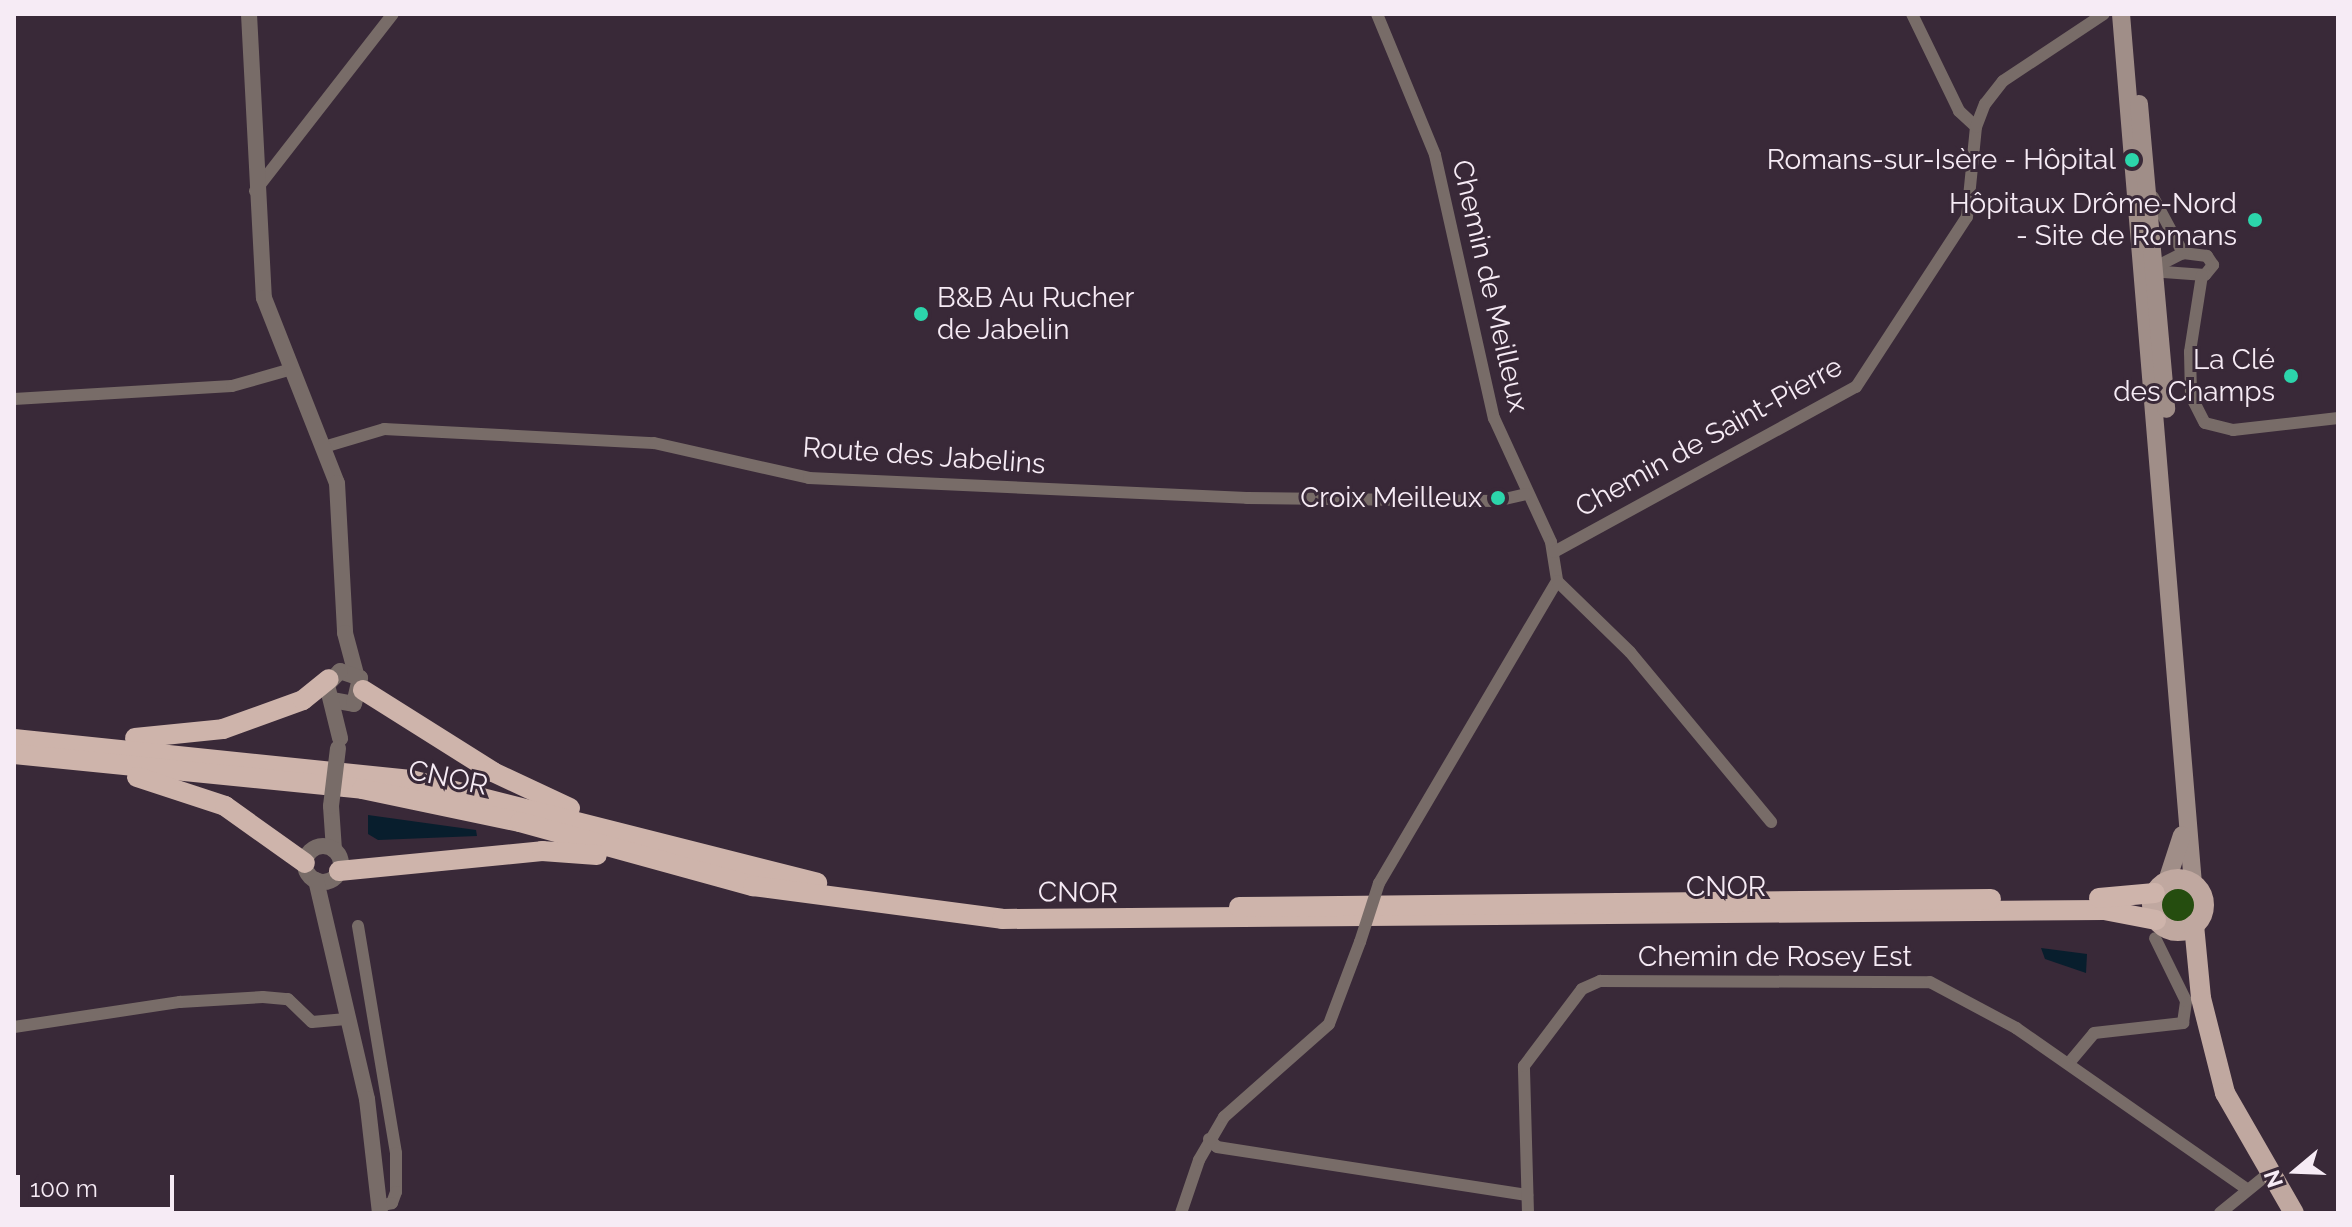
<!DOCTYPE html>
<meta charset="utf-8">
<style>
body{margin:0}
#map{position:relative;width:2352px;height:1227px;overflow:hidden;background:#392938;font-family:Raleway,sans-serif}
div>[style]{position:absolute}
.green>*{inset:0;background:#254d0f}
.round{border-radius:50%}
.water>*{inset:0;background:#081e2d}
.minor>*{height:12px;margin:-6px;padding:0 6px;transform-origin:6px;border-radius:6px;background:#786c68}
.tertiary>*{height:16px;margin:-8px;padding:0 8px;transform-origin:8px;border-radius:8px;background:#786c68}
.tertiary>.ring{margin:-8px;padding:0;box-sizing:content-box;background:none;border:16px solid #786c68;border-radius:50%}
.secondary>*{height:18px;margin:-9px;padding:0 9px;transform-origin:9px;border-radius:9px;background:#a08e88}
.primary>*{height:20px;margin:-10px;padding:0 10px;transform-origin:10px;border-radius:10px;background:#c0a8a0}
.primary>.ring{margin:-10px;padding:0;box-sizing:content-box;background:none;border:20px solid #c0a8a0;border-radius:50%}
.trunk>*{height:20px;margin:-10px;padding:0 10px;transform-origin:10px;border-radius:10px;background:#ceb4ab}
.minor-bridge>*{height:12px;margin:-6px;padding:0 6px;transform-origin:6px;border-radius:6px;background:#786c68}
.tertiary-bridge>*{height:16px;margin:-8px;padding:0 8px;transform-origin:8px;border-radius:8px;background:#786c68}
.dots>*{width:22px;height:22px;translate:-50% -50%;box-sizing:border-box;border:4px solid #392938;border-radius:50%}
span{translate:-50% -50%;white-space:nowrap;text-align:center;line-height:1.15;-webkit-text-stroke:6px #392938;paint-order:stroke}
.poi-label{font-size:28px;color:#f6ebf5}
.right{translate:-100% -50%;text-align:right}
.left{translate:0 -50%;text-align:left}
.street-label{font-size:28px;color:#f6ebf5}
.frame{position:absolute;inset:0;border:16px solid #f6ebf5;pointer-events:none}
.north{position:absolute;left:2256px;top:1131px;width:80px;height:80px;-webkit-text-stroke:6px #392938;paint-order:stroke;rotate:251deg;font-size:22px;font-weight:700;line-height:32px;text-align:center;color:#f6ebf5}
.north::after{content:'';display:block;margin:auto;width:28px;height:36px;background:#f6ebf5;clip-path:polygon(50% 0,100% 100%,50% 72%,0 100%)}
.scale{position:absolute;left:16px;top:1175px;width:158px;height:36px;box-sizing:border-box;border:4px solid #f6ebf5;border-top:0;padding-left:10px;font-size:24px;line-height:28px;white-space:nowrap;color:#f6ebf5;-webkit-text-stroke:6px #392938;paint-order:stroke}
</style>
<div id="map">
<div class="green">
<i class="round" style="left:2161px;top:888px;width:34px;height:34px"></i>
</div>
<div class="water">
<i style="clip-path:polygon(368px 815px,476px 830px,477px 836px,378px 840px,368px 834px)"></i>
<i style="clip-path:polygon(2041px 948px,2087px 954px,2086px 973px,2045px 959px)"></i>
</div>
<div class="minor">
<i style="left:1377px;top:14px;width:152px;rotate:67.6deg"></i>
<i style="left:1435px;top:155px;width:270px;rotate:77.4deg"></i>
<i style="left:1494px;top:418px;width:136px;rotate:65.3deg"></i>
<i style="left:1551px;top:542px;width:39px;rotate:81deg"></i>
<i style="left:1557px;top:581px;width:351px;rotate:120.5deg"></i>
<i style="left:1912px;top:14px;width:108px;rotate:64.1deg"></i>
<i style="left:1959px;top:111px;width:23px;rotate:43deg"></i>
<i style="left:255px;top:191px;width:224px;rotate:-52.1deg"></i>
<i style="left:2153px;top:197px;width:64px;rotate:61.8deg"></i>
<i style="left:2150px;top:271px;width:55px;rotate:4.2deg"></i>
<i style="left:2205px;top:275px;width:13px;rotate:-51deg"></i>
<i style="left:2213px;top:265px;width:11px;rotate:-124deg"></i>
<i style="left:2207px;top:256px;width:24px;rotate:-173deg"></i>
<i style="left:2183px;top:253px;width:35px;rotate:153deg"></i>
<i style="left:2202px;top:275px;width:78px;rotate:98.9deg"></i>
<i style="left:2190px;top:352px;width:44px;rotate:88.7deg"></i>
<i style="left:2191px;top:396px;width:30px;rotate:63deg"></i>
<i style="left:2205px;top:423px;width:29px;rotate:14deg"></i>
<i style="left:2233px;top:430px;width:106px;rotate:-6.5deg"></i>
<i style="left:14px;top:399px;width:218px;rotate:-3.4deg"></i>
<i style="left:232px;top:386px;width:58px;rotate:-15.9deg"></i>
<i style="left:324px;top:447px;width:63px;rotate:-16.7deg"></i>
<i style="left:384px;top:429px;width:270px;rotate:3deg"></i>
<i style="left:654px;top:443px;width:159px;rotate:12.7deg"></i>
<i style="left:809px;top:478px;width:438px;rotate:2.6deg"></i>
<i style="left:1247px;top:498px;width:249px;rotate:0.7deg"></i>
<i style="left:1496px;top:501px;width:31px;rotate:-13deg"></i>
<i style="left:1554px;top:552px;width:344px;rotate:-28.7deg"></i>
<i style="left:1856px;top:387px;width:203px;rotate:-56.9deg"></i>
<i style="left:1967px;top:217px;width:90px;rotate:-84.3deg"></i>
<i style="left:1976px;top:127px;width:25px;rotate:-69deg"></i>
<i style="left:1985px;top:104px;width:29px;rotate:-52deg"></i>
<i style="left:2003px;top:81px;width:121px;rotate:-33.6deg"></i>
<i style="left:1557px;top:581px;width:102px;rotate:44.2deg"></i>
<i style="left:1630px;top:652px;width:221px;rotate:50.3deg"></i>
<i style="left:358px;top:926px;width:230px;rotate:80.5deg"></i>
<i style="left:396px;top:1153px;width:39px;rotate:90deg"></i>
<i style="left:396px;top:1192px;width:12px;rotate:110deg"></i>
<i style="left:392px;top:1203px;width:12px;rotate:166deg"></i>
<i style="left:14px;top:1027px;width:168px;rotate:-8.6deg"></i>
<i style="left:180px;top:1002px;width:83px;rotate:-3.4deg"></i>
<i style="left:263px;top:997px;width:25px;rotate:5deg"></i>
<i style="left:288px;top:999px;width:33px;rotate:44deg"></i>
<i style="left:312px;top:1022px;width:37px;rotate:-5deg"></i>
<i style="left:2069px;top:1063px;width:39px;rotate:-50deg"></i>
<i style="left:2094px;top:1033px;width:90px;rotate:-6.4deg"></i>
<i style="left:2183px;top:1023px;width:22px;rotate:-82deg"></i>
<i style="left:2186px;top:1001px;width:70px;rotate:-116.2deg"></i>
<i style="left:1209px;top:1139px;width:11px;rotate:45deg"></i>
<i style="left:1217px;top:1147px;width:314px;rotate:8.8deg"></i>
<i style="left:1181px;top:1213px;width:56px;rotate:-71.2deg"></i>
<i style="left:1199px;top:1160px;width:50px;rotate:-59.8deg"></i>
<i style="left:1224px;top:1117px;width:140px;rotate:-41.5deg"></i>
<i style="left:1329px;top:1024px;width:88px;rotate:-69.3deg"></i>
<i style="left:1528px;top:1213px;width:147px;rotate:-91.6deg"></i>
<i style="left:1524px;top:1066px;width:96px;rotate:-53deg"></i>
<i style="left:1582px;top:989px;width:20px;rotate:-24deg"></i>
<i style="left:1600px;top:981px;width:330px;rotate:0.2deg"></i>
<i style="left:1930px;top:982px;width:98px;rotate:28.1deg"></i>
<i style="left:2016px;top:1028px;width:282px;rotate:34.9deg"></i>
<i style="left:2220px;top:1213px;width:62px;rotate:-39.1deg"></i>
</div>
<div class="tertiary">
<i style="left:249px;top:14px;width:284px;rotate:87deg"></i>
<i style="left:264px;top:298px;width:199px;rotate:68.5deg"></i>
<i style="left:337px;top:483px;width:150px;rotate:86.9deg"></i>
<i style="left:345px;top:633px;width:42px;rotate:75deg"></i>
<i style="left:332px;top:700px;width:22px;rotate:10deg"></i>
<i style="left:354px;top:704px;width:27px;rotate:-77deg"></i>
<i style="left:360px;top:678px;width:21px;rotate:-161deg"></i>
<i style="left:340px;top:671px;width:19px;rotate:133deg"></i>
<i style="left:327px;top:685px;width:55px;rotate:76.2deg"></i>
<i style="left:331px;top:806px;width:44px;rotate:86.1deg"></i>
<i class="ring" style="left:305px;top:846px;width:20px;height:20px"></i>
<i style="left:316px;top:880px;width:225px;rotate:76.9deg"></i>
<i style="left:367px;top:1099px;width:115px;rotate:83.5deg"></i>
</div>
<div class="secondary">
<i style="left:2121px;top:14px;width:873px;rotate:85.27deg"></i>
<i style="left:2139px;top:104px;width:306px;rotate:84.9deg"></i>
<i style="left:2167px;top:881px;width:48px;rotate:-71.9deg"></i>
</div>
<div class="primary">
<i class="ring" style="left:2152px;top:879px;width:32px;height:32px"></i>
<i style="left:2194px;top:925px;width:73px;rotate:84.5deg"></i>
<i style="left:2201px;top:998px;width:98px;rotate:75.8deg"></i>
<i style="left:2225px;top:1093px;width:138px;rotate:60.1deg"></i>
</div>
<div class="trunk">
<i style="left:363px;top:690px;width:154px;rotate:32.2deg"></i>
<i style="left:493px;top:772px;width:85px;rotate:25.1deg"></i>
<i style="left:135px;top:738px;width:88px;rotate:-5.8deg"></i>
<i style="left:223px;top:729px;width:85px;rotate:-19.9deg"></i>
<i style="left:303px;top:700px;width:33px;rotate:-39deg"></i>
<i style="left:14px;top:739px;width:399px;rotate:5.9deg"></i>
<i style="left:411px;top:780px;width:419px;rotate:14.2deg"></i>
<i style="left:14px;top:754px;width:350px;rotate:5.7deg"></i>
<i style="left:362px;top:789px;width:161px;rotate:11.8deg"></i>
<i style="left:520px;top:822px;width:242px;rotate:15.4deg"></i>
<i style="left:753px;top:886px;width:251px;rotate:7.5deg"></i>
<i style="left:1002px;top:919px;width:1102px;rotate:-0.47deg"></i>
<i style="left:2104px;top:910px;width:53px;rotate:10.9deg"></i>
<i style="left:137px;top:777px;width:93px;rotate:18.2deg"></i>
<i style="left:225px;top:806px;width:98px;rotate:35.5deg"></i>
<i style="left:339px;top:871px;width:204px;rotate:-5.6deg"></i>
<i style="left:542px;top:851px;width:55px;rotate:4.2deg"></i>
<i style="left:2099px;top:898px;width:56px;rotate:-5.1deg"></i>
<i style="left:1239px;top:907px;width:752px;rotate:-0.61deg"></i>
</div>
<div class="minor-bridge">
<i style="left:1360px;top:942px;width:62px;rotate:-72.1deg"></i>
</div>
<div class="tertiary-bridge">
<i style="left:331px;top:806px;width:58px;rotate:-83.1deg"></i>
</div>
<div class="dots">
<i style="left:2132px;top:160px;background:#2cd5ab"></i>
<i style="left:2255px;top:220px;background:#2cd5ab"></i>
<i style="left:921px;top:314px;background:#2cd5ab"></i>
<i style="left:2291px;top:376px;background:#2cd5ab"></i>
<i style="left:1498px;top:498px;background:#2cd5ab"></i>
</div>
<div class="poi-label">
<span class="right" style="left:2116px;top:160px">Romans-sur-Isère - Hôpital</span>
<span class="right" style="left:2237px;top:220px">Hôpitaux Drôme-Nord<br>- Site de Romans</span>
<span class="left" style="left:937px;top:314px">B&amp;B Au Rucher<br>de Jabelin</span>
<span class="right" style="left:2275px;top:376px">La Clé<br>des Champs</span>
<span class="right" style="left:1482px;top:498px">Croix Meilleux</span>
</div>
<div class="street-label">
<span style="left:1490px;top:286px;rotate:77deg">Chemin de Meilleux</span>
<span style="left:1709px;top:437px;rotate:-29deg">Chemin de Saint-Pierre</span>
<span style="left:924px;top:456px;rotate:4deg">Route des Jabelins</span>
<span style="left:448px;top:778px;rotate:12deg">CNOR</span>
<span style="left:1726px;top:887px">CNOR</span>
<span style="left:1078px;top:893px;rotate:1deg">CNOR</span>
<span style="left:1775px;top:957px">Chemin de Rosey Est</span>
</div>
<div class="frame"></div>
<div class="north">N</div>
<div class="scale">100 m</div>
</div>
